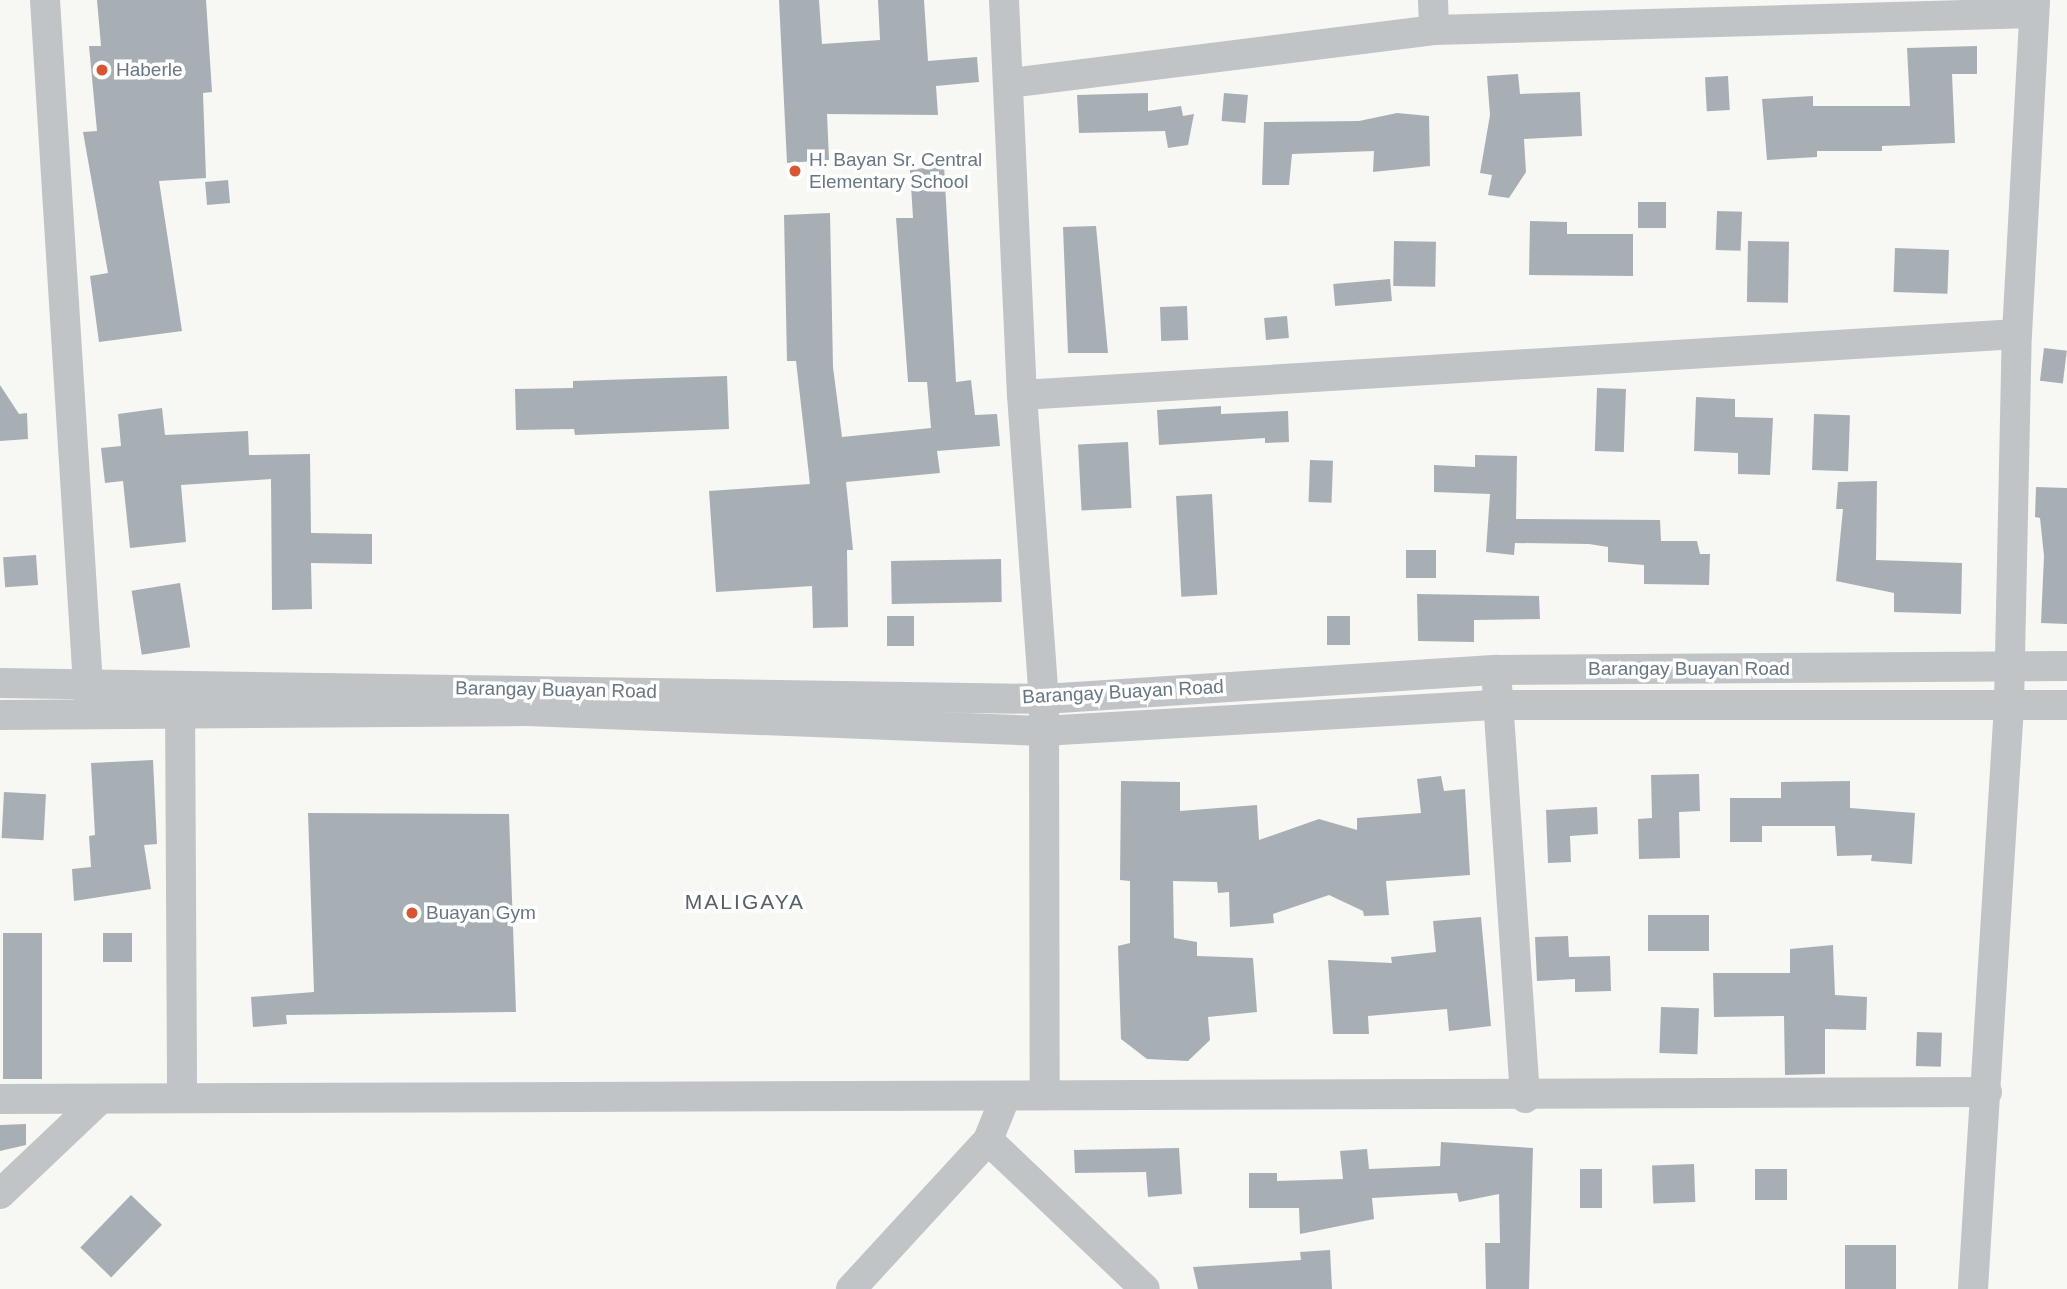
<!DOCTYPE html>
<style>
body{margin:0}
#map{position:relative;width:2067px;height:1289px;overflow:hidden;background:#f7f7f4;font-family:Helvetica,sans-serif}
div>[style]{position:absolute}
.building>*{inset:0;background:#a8afb4;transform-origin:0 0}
.minor>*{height:30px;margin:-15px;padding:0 15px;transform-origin:15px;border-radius:15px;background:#c0c4c7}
.dots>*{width:19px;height:19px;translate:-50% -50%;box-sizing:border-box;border:4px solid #fff;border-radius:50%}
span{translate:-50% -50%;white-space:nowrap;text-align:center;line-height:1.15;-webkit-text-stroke:7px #fff;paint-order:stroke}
.poi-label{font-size:19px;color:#687783}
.left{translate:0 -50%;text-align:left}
.street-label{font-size:19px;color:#687783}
.neighbourhood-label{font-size:21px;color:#556069;letter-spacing:2px}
</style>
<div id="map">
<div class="building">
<i style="clip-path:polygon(97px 0,206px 0,212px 92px,203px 93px,206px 178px,159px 181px,182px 331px,99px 342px,90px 276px,108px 273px,83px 132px,97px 131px,89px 46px,101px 46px)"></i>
<i style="clip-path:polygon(779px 0,819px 0,822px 44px,880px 40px,878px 0,924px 0,928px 61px,977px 57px,979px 82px,936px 86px,938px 115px,827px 114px,829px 160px,787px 163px)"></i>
<i style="clip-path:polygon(1977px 46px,1977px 74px,1952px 74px,1955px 143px,1882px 146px,1882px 151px,1817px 151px,1817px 157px,1767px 160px,1762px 99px,1813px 96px,1813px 106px,1910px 106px,1907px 48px)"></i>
<i style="clip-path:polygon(1518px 74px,1520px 94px,1580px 92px,1582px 136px,1524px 139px,1526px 172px,1509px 198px,1488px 195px,1492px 175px,1480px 173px,1490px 115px,1487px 76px)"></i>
<i style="left:1728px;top:76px;width:34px;height:23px;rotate:87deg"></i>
<i style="clip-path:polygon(1148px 93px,1148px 111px,1181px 106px,1183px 116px,1194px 114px,1188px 145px,1168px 148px,1165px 131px,1079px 133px,1077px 95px)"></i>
<i style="left:1224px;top:93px;width:24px;height:28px;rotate:5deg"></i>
<i style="clip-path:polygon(1397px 113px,1429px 116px,1430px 166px,1373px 172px,1374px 151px,1292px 154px,1289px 185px,1262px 185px,1264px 122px,1359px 121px)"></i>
<i style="clip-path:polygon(944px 165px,956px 382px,971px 380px,975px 415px,997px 414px,1000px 446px,937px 451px,940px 473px,846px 482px,853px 550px,847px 550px,848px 627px,813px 628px,812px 586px,716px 592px,709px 491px,810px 484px,796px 361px,787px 361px,784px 215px,830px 213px,833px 367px,842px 437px,931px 428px,927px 382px,908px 382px,896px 218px,913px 218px,910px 170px)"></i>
<i style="left:228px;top:180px;width:23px;height:23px;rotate:85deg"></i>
<i style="left:1638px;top:202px;width:28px;height:26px"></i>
<i style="left:1717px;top:211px;width:25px;height:39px;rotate:2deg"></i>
<i style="clip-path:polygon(1530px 221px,1567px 222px,1567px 234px,1633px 234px,1633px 276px,1529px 275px)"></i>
<i style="clip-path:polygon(1096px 226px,1108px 353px,1068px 353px,1063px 227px)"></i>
<i style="left:1394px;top:241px;width:42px;height:45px;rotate:1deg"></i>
<i style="left:1748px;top:241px;width:41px;height:61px;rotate:1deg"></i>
<i style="left:1895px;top:248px;width:54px;height:44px;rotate:2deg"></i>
<i style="left:1390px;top:279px;width:22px;height:57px;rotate:85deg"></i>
<i style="left:1187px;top:306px;width:34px;height:27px;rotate:88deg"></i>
<i style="left:1287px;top:316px;width:22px;height:23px;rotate:85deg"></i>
<i style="left:2044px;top:348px;width:23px;height:33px;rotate:7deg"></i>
<i style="clip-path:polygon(727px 376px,729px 429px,575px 435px,574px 429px,516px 430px,515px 389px,573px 388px,573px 381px)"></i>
<i style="clip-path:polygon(0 385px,19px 414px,27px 413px,28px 439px,0 441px)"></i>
<i style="left:1597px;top:388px;width:29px;height:63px;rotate:2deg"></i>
<i style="clip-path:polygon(1696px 397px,1735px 399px,1735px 417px,1773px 418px,1770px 475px,1738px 474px,1738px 453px,1694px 451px)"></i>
<i style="clip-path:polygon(1221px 406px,1221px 414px,1288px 411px,1289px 442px,1265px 443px,1265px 438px,1159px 445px,1157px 410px)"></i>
<i style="clip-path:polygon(162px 408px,165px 435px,248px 431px,249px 455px,310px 454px,311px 533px,372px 534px,372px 564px,311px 563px,312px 609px,272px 610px,271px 479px,181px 485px,186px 542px,130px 548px,123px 481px,105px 483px,101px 448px,121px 446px,118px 414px)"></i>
<i style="left:1814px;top:414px;width:36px;height:56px;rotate:2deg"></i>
<i style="left:1128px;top:442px;width:66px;height:50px;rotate:87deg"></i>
<i style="clip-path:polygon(1475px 455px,1517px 456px,1516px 519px,1660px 520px,1661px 541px,1697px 541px,1700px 554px,1710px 554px,1709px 585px,1644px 584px,1644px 565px,1608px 562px,1608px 547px,1589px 544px,1515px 543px,1514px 555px,1486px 552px,1490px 494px,1434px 492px,1434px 465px,1475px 467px)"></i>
<i style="left:1310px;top:460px;width:23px;height:42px;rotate:2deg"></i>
<i style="clip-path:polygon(1877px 481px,1876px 560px,1962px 563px,1961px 614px,1894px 612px,1894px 593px,1836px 581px,1843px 509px,1836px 509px,1838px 482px)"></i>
<i style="clip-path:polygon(2036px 487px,2067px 488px,2067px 624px,2041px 623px,2044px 556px,2040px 518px,2035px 517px)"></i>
<i style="left:1212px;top:494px;width:101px;height:36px;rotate:87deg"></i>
<i style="left:1406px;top:550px;width:30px;height:28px"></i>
<i style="left:36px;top:555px;width:30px;height:33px;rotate:86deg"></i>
<i style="left:1001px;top:559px;width:43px;height:110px;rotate:89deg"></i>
<i style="left:180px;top:583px;width:65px;height:49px;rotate:81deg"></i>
<i style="clip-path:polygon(1417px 594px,1539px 596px,1540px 619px,1474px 620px,1474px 642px,1418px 641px)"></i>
<i style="left:914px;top:616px;width:30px;height:27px;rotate:90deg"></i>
<i style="left:1327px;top:616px;width:23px;height:29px"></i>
<i style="clip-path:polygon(153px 760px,157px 844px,144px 845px,151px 889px,74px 901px,72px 869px,91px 867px,89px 836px,95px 835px,91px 763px)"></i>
<i style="clip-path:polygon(1699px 774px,1700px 811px,1679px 812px,1680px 858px,1639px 859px,1638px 819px,1652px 818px,1651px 775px)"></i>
<i style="clip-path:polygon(1441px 776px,1444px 791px,1465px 789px,1470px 875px,1386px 881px,1389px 915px,1364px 916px,1363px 911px,1329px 895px,1273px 914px,1274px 923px,1230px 927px,1229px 892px,1218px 893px,1217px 882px,1173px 881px,1174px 938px,1197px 942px,1197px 956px,1253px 958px,1257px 1012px,1208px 1017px,1210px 1040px,1188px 1061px,1147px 1059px,1121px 1039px,1118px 946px,1130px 943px,1130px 881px,1120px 880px,1121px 781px,1180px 782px,1180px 811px,1257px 805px,1259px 840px,1319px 819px,1357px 830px,1357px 818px,1421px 813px,1417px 779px)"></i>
<i style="clip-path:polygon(1850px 781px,1850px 808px,1915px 813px,1912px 864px,1871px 861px,1872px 855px,1837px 856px,1835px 826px,1762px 826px,1762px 842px,1730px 842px,1730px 798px,1781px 798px,1781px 782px)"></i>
<i style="left:4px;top:792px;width:42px;height:46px;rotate:3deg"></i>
<i style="clip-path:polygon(1597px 807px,1598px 834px,1570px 836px,1571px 862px,1548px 863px,1546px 810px)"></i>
<i style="clip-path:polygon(308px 813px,509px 814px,516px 1012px,286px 1015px,287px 1024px,253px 1027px,251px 997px,314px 992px)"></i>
<i style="left:1709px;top:915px;width:36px;height:61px;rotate:90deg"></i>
<i style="clip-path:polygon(1481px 917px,1491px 1026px,1449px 1031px,1447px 1009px,1368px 1016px,1369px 1034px,1333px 1034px,1328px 960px,1392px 963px,1391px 957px,1436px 952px,1433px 921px)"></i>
<i style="left:3px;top:933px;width:39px;height:146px"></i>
<i style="left:103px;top:933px;width:29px;height:29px"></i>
<i style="clip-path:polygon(1568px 936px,1569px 957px,1610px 956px,1611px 991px,1575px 992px,1575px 979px,1537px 981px,1535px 937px)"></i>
<i style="clip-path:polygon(1833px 945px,1835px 995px,1867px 997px,1866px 1030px,1825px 1029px,1825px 1074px,1785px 1075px,1784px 1016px,1714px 1017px,1713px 973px,1790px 973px,1790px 949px)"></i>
<i style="left:1661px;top:1007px;width:38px;height:46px;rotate:2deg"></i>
<i style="left:1917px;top:1032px;width:25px;height:34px;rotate:2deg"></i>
<i style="clip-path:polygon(26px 1124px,26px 1145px,0 1151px,0 1125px)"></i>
<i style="clip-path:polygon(1441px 1142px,1533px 1148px,1529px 1289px,1486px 1289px,1485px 1243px,1500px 1243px,1499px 1194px,1459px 1202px,1457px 1193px,1372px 1198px,1374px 1219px,1300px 1234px,1299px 1208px,1249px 1208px,1249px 1173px,1277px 1173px,1277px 1181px,1343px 1179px,1340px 1151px,1367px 1149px,1369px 1169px,1440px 1166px)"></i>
<i style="clip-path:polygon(1179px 1148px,1182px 1194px,1148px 1197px,1146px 1172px,1075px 1173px,1074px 1150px)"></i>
<i style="left:1694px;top:1164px;width:38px;height:42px;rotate:88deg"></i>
<i style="left:1580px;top:1169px;width:22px;height:39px"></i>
<i style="left:1755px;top:1169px;width:32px;height:31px"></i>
<i style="left:131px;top:1195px;width:43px;height:73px;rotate:44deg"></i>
<i style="left:1845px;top:1245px;width:51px;height:44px"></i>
<i style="clip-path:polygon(1330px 1250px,1332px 1289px,1198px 1289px,1193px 1267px,1301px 1260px,1300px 1252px)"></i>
</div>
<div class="minor">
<i style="left:45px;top:0;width:703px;rotate:86.41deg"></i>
<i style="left:1004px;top:0;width:395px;rotate:87.4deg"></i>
<i style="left:1022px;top:395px;width:305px;rotate:85.9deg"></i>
<i style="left:1044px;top:699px;width:395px;rotate:89.9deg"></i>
<i style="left:1433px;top:0;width:30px;rotate:88deg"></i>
<i style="left:1010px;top:83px;width:427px;rotate:-7.1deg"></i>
<i style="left:1434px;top:30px;width:600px;rotate:-1.62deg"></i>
<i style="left:1022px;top:395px;width:997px;rotate:-3.51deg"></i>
<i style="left:0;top:683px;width:1044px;rotate:0.88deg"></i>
<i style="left:1044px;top:699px;width:454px;rotate:-3.7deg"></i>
<i style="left:1497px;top:670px;width:570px;rotate:-0.4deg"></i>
<i style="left:1497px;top:685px;width:414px;rotate:86.1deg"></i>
<i style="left:180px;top:698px;width:400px;rotate:89.7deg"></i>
<i style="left:0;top:715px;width:527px;rotate:-0.43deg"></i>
<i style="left:527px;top:711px;width:515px;rotate:2.22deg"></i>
<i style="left:1042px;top:731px;width:456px;rotate:-3.3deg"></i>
<i style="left:1497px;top:705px;width:570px"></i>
<i style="left:0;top:1099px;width:1987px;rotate:-0.2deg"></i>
<i style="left:988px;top:1140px;width:216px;rotate:43.5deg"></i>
<i style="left:0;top:1194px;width:138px;rotate:-43.5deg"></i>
<i style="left:851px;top:1289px;width:202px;rotate:-47.4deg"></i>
<i style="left:988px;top:1140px;width:45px;rotate:-68deg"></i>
<i style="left:1973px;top:1289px;width:585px;rotate:-86.47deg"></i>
<i style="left:2009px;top:705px;width:371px;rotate:-88.8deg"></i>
<i style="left:2017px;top:334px;width:334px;rotate:-86.9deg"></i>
</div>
<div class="dots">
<i style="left:102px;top:70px;background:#d75734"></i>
<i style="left:795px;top:171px;background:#d75734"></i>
<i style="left:412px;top:913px;background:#d75734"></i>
</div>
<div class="poi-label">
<span class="left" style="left:116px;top:70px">Haberle</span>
<span class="left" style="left:809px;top:171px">H. Bayan Sr. Central<br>Elementary School</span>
<span class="left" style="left:426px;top:913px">Buayan Gym</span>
</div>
<div class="street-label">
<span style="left:1689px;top:669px">Barangay Buayan Road</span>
<span style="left:556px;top:690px;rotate:1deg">Barangay Buayan Road</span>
<span style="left:1123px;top:692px;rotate:-3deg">Barangay Buayan Road</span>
</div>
<div class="neighbourhood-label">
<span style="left:745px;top:902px">MALIGAYA</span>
</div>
</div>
